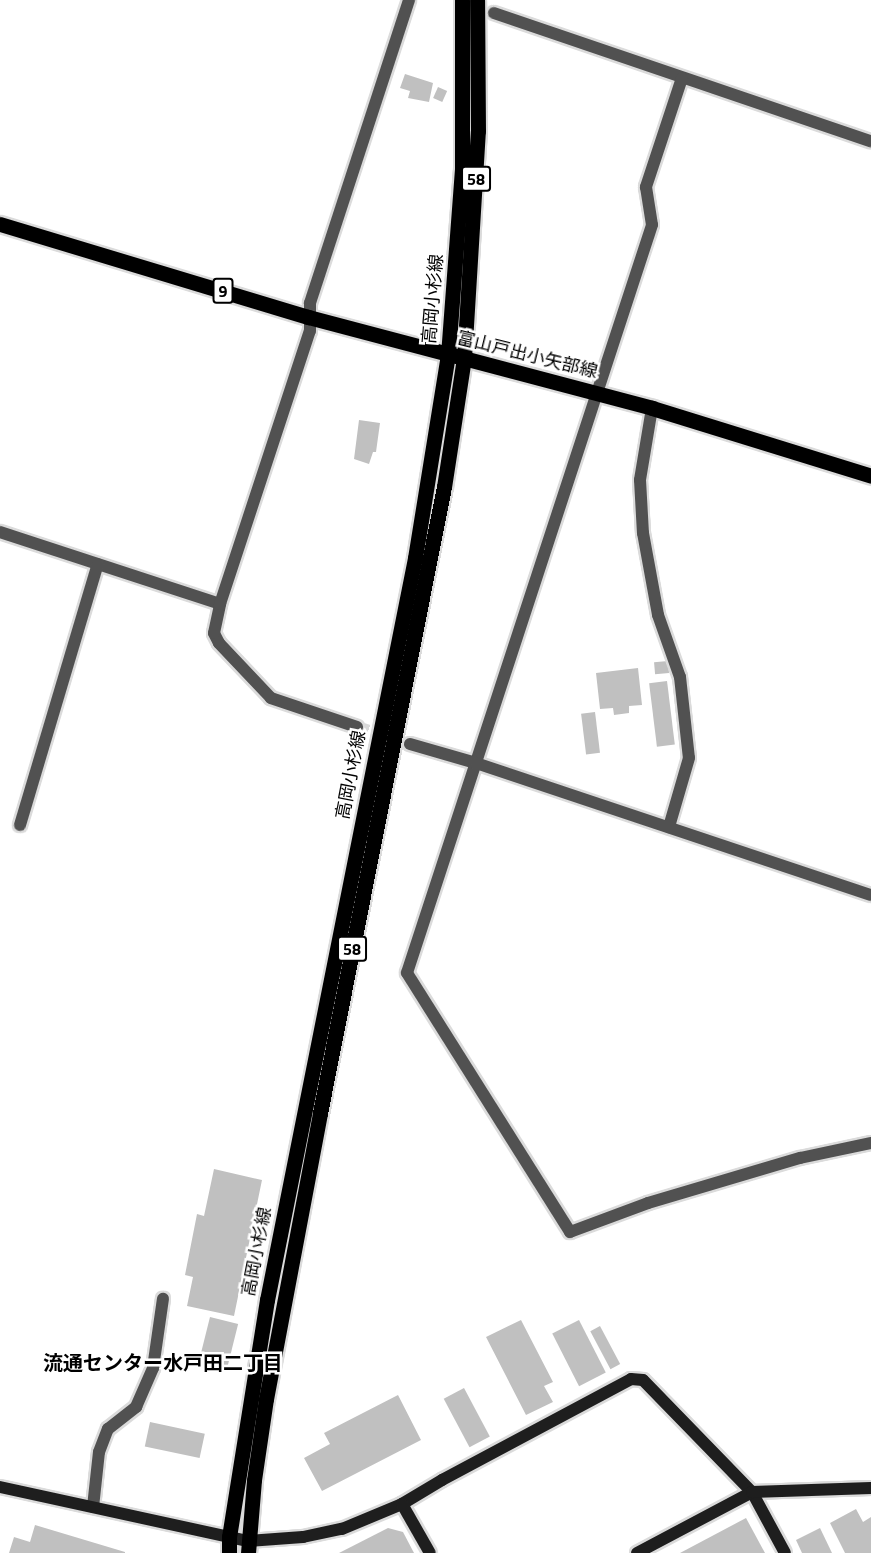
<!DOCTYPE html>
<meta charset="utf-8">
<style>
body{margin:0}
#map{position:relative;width:871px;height:1553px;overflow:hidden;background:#fff;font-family:"Titillium Web","Noto Sans JP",sans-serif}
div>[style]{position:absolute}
.building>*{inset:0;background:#c0c0c0;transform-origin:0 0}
.street-tunnel>*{height:12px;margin-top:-6px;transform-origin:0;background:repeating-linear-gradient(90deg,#d9d9d9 0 12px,transparent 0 18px)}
.roads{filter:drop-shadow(2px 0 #dbdbdb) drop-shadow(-2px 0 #dbdbdb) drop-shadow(0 2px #dbdbdb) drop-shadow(0 -2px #dbdbdb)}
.street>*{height:12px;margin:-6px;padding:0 6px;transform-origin:6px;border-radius:6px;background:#515151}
.secondary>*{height:12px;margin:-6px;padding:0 6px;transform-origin:6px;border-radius:6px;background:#1e1e1e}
.primary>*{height:15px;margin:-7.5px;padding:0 7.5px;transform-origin:7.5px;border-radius:7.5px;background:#000}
span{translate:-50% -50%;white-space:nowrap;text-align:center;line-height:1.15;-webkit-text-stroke:5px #fff;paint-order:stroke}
.shield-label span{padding:2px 4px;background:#fff;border:2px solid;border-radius:4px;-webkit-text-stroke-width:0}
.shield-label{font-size:16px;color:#000;font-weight:700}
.street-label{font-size:18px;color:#000}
.neighbourhood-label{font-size:20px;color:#000;font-weight:700}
</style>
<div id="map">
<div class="building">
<i style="clip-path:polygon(405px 74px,433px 83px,429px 102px,408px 98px,410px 91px,400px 88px)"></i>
<i style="left:438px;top:87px;width:10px;height:12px;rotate:24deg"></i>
<i style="clip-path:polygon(359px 420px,380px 423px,376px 452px,373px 452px,369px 464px,354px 459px)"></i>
<i style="left:668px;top:661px;width:12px;height:14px;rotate:85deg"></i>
<i style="clip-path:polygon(638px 668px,642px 705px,629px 706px,629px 713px,614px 715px,613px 708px,600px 709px,596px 673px)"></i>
<i style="left:667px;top:681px;width:64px;height:18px;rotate:83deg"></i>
<i style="left:595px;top:712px;width:41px;height:14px;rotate:83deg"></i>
<i style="clip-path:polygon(214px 1169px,262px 1180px,234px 1316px,187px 1306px,193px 1277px,185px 1275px,197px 1214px,204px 1216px)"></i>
<i style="left:210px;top:1317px;width:29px;height:43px;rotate:14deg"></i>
<i style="clip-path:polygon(521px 1320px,553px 1382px,544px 1386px,553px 1402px,526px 1415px,486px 1337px)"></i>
<i style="left:579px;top:1320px;width:59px;height:30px;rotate:63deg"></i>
<i style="left:600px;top:1326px;width:43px;height:11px;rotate:62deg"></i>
<i style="left:464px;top:1388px;width:55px;height:23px;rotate:62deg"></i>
<i style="clip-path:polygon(398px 1395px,421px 1440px,322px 1491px,304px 1458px,330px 1444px,324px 1433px)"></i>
<i style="left:150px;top:1422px;width:56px;height:25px;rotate:12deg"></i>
<i style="clip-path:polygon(856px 1509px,863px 1522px,871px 1517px,871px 1553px,845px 1553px,830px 1523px)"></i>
<i style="clip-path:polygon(746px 1518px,765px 1553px,680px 1553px)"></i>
<i style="clip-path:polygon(35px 1525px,125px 1552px,125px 1553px,9px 1553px,14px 1537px,30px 1542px)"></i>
<i style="clip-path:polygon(388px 1528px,403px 1532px,414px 1553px,339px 1553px)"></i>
<i style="clip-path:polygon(820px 1528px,832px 1553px,802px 1553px,796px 1540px)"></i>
</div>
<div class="street-tunnel">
<i style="left:357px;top:727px;width:56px;rotate:17.8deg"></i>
</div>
<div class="roads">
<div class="street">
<i style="left:494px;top:13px;width:398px;rotate:18.8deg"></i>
<i style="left:682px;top:78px;width:115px;rotate:108.3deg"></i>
<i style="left:646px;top:187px;width:38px;rotate:81deg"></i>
<i style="left:652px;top:225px;width:787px;rotate:108.14deg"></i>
<i style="left:407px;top:973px;width:306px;rotate:57.8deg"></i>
<i style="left:570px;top:1232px;width:83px;rotate:-20.4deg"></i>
<i style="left:648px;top:1203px;width:159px;rotate:-16.5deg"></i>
<i style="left:800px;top:1158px;width:73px;rotate:-11.9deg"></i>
<i style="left:652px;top:408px;width:73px;rotate:99.5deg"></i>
<i style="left:640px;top:480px;width:53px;rotate:86.8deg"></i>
<i style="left:643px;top:533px;width:83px;rotate:79.6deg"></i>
<i style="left:658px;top:615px;width:66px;rotate:70.5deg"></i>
<i style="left:680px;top:677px;width:81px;rotate:83.7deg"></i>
<i style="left:689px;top:758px;width:72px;rotate:106.2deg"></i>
<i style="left:0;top:532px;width:231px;rotate:18.1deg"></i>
<i style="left:357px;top:727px;width:91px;rotate:-161.4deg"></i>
<i style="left:271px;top:698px;width:76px;rotate:-133.4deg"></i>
<i style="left:219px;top:643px;width:11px;rotate:-117deg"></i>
<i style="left:214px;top:633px;width:30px;rotate:-78deg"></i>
<i style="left:220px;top:604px;width:287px;rotate:-71.8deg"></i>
<i style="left:310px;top:331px;width:28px;rotate:-90deg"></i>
<i style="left:310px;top:303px;width:319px;rotate:-71.9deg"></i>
<i style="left:410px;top:744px;width:69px;rotate:16.1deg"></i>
<i style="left:476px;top:763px;width:416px;rotate:18.5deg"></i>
<i style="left:20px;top:825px;width:272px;rotate:-73.4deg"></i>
<i style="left:93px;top:1507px;width:55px;rotate:-83.8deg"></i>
<i style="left:99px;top:1452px;width:25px;rotate:-69deg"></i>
<i style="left:108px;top:1429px;width:36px;rotate:-38deg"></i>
<i style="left:136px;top:1407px;width:43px;rotate:-66.4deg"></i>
<i style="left:153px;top:1368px;width:70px;rotate:-81.8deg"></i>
</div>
<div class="secondary">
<i style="left:0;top:1487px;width:254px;rotate:12.3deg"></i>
<i style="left:248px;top:1541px;width:55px;rotate:-4.2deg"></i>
<i style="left:303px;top:1537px;width:40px;rotate:-12deg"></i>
<i style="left:342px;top:1529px;width:65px;rotate:-22.6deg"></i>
<i style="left:402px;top:1504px;width:47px;rotate:-31deg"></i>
<i style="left:442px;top:1480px;width:214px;rotate:-28.1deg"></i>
<i style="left:631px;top:1379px;width:12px;rotate:5deg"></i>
<i style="left:643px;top:1380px;width:156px;rotate:45.8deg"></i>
<i style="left:752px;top:1492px;width:69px;rotate:61.6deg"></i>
<i style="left:402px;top:1504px;width:56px;rotate:60.3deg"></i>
<i style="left:637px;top:1553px;width:130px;rotate:-27.9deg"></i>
<i style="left:752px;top:1492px;width:119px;rotate:-1.9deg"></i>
</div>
<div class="primary">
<i style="left:0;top:224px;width:322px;rotate:16.8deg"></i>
<i style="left:308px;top:317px;width:356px;rotate:14.8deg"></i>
<i style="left:652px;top:408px;width:229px;rotate:17.2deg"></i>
<i style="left:229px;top:1553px;width:16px;rotate:-90deg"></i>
<i style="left:229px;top:1537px;width:240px;rotate:-80.9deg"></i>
<i style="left:267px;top:1300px;width:757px;rotate:-78.72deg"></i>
<i style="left:415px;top:558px;width:206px;rotate:-80.8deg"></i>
<i style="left:448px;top:355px;width:187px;rotate:-85.7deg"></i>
<i style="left:462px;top:169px;width:169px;rotate:-90deg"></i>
<i style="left:248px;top:1553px;width:73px;rotate:-85.3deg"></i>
<i style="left:254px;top:1480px;width:82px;rotate:-81.6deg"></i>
<i style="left:266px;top:1399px;width:291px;rotate:-79.3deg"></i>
<i style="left:320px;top:1113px;width:638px;rotate:-78.8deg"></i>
<i style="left:444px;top:487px;width:131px;rotate:-81.2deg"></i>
<i style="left:464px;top:358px;width:227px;rotate:-86.5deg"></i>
<i style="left:478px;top:131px;width:131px;rotate:-90.4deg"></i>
</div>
</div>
<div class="shield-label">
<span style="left:476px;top:179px">58</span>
<span style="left:223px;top:291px">9</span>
<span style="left:352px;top:949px">58</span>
</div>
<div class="street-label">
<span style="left:433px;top:299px;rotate:-85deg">高岡小杉線</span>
<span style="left:527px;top:355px;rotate:14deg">富山戸出小矢部線</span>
<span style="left:351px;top:775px;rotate:-79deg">高岡小杉線</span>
<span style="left:257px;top:1252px;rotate:-79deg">高岡小杉線</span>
</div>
<div class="neighbourhood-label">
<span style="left:163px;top:1362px">流通センター水戸田二丁目</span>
</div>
</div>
